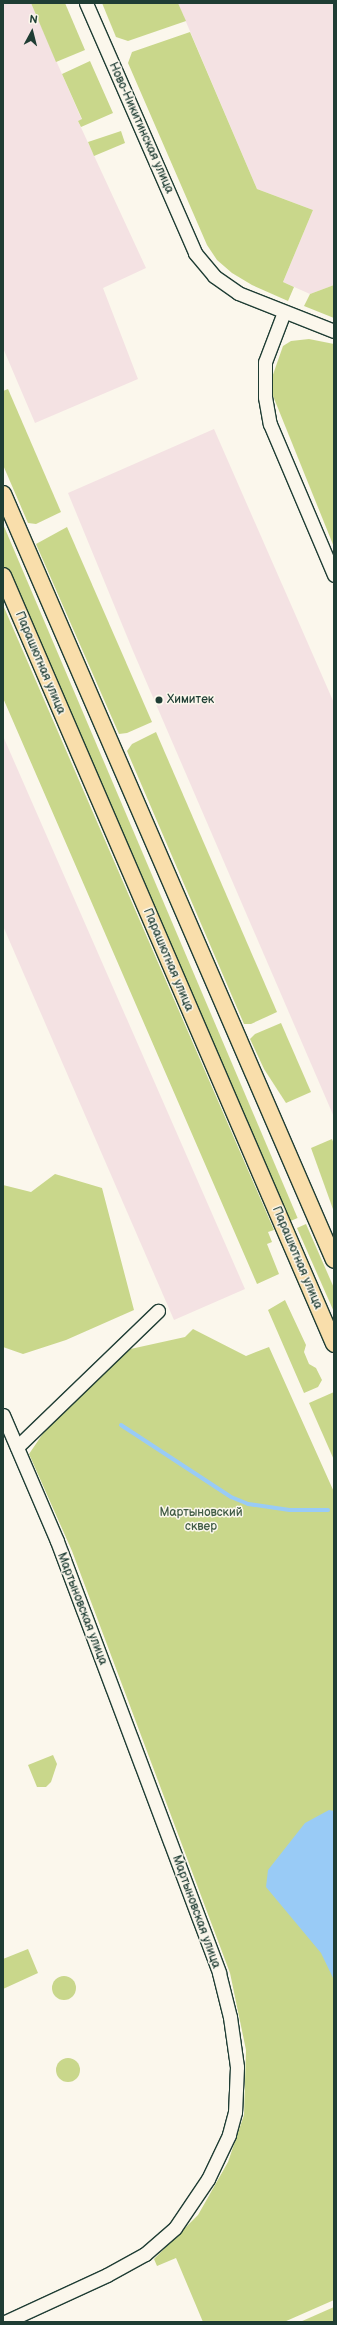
<!DOCTYPE html>
<meta charset="utf-8">
<style>
body{margin:0}
#map{position:relative;width:337px;height:2325px;overflow:hidden;background:#fbf7ec;font-family:"Balsamiq Sans",sans-serif}
div>[style]{position:absolute}
.built>*{inset:0;background:#f4e2e3}
.green>*{inset:0;background:#c9d78b;transform-origin:0 0}
.round{border-radius:50%}
.water>*{inset:0;background:#99cbf6}
.stream>*{height:4px;margin:-2px;padding:0 2px;transform-origin:2px;border-radius:2px;background:#99cbf6}
.roads{filter:drop-shadow(1px 0 #1f3d34) drop-shadow(-1px 0 #1f3d34) drop-shadow(0 1px #1f3d34) drop-shadow(0 -1px #1f3d34)}
.minor>*{height:13px;margin:-6.5px;padding:0 6.5px;transform-origin:6.5px;border-radius:6.5px;background:#fbf7ec}
.major>*{height:16px;margin:-8px;padding:0 8px;transform-origin:8px;border-radius:8px;background:#f9deab}
.dots>*{width:11px;height:11px;translate:-50% -50%;box-sizing:border-box;border:2px solid #fbf7ec;border-radius:50%}
span{translate:-50% -50%;white-space:nowrap;text-align:center;line-height:1.15;-webkit-text-stroke:3px #fbf7ec;paint-order:stroke}
.street-label{font-size:12px;color:#1f3d34}
.poi-label{font-size:12px;color:#1f3d34}
.left{translate:0 -50%;text-align:left}
.park-label{font-size:12px;color:#415c45}
.frame{position:absolute;inset:0;border:4px solid #1f3d34;pointer-events:none}
.north{position:absolute;left:12px;top:12px;width:40px;height:40px;-webkit-text-stroke:3px #fbf7ec;paint-order:stroke;rotate:7deg;font-size:11px;font-weight:700;line-height:16px;text-align:center;color:#1f3d34}
.north::after{content:'';display:block;margin:auto;width:14px;height:18px;background:#1f3d34;clip-path:polygon(50% 0,100% 100%,50% 72%,0 100%)}
</style>
<div id="map">
<div class="built">
<i style="clip-path:polygon(3px 3px,31px 3px,82px 120px,78px 121px,146px 268px,103px 288px,138px 379px,35px 423px,3px 348px)"></i>
<i style="clip-path:polygon(178px 3px,334px 3px,334px 285px,310px 294px,283px 282px,313px 210px,257px 189px)"></i>
<i style="clip-path:polygon(214px 429px,334px 703px,334px 1117px,133px 651px,68px 493px)"></i>
<i style="clip-path:polygon(3px 736px,245px 1289px,174px 1320px,3px 926px)"></i>
</div>
<div class="green">
<i style="clip-path:polygon(31px 3px,65px 3px,85px 50px,56px 62px)"></i>
<i style="clip-path:polygon(102px 3px,178px 3px,186px 21px,128px 41px,116px 37px)"></i>
<i style="clip-path:polygon(190px 32px,257px 189px,313px 210px,283px 282px,294px 287px,288px 301px,252px 285px,232px 273px,217px 260px,207px 245px,128px 63px,132px 52px)"></i>
<i style="clip-path:polygon(90px 61px,113px 113px,81px 127px,78px 121px,82px 119px,62px 74px)"></i>
<i style="clip-path:polygon(121px 131px,125px 143px,94px 156px,88px 142px)"></i>
<i style="clip-path:polygon(334px 285px,334px 318px,304px 306px,310px 294px)"></i>
<i style="clip-path:polygon(309px 339px,334px 344px,334px 547px,269px 386px,283px 346px,291px 341px)"></i>
<i style="clip-path:polygon(8px 389px,61px 512px,36px 524px,28px 523px,3px 465px,3px 391px)"></i>
<i style="left:3px;top:524px;width:754px;height:23px;rotate:67deg"></i>
<i style="clip-path:polygon(67px 527px,152px 722px,127px 733px,119px 734px,36px 544px)"></i>
<i style="clip-path:polygon(3px 605px,274px 1230px,268px 1232px,272px 1242px,267px 1244px,279px 1274px,257px 1284px,3px 698px)"></i>
<i style="clip-path:polygon(156px 732px,277px 1012px,251px 1024px,244px 1024px,127px 751px,132px 744px)"></i>
<i style="clip-path:polygon(281px 1023px,311px 1092px,286px 1103px,264px 1069px,250px 1039px,255px 1034px)"></i>
<i style="clip-path:polygon(332px 1139px,334px 1144px,334px 1212px,311px 1148px)"></i>
<i style="clip-path:polygon(55px 1174px,102px 1188px,134px 1310px,66px 1340px,23px 1354px,3px 1347px,3px 1185px,31px 1192px)"></i>
<i style="clip-path:polygon(306px 1224px,334px 1288px,334px 1312px,297px 1228px)"></i>
<i style="clip-path:polygon(285px 1300px,306px 1345px,304px 1352px,309px 1364px,316px 1368px,322px 1380px,318px 1387px,304px 1393px,268px 1310px)"></i>
<i style="clip-path:polygon(193px 1329px,246px 1356px,269px 1347px,334px 1492px,334px 2300px,284px 2322px,203px 2322px,176px 2258px,157px 2266px,154px 2259px,198px 2215px,228px 2162px,244px 2115px,246px 2050px,230px 1973px,72px 1551px,29px 1454px,44px 1432px,126px 1350px,185px 1337px)"></i>
<i style="clip-path:polygon(334px 1392px,334px 1460px,309px 1403px)"></i>
<i style="clip-path:polygon(53px 1755px,57px 1764px,51px 1782px,46px 1787px,37px 1787px,28px 1765px)"></i>
<i style="clip-path:polygon(28px 1949px,38px 1973px,3px 1989px,3px 1959px)"></i>
<i class="round" style="left:52px;top:1976px;width:24px;height:24px"></i>
<i class="round" style="left:56px;top:2058px;width:24px;height:24px"></i>
<i style="clip-path:polygon(334px 2307px,334px 2322px,300px 2322px)"></i>
</div>
<div class="water">
<i style="clip-path:polygon(329px 1810px,334px 1811px,334px 1980px,321px 1953px,266px 1887px,268px 1870px,305px 1823px)"></i>
</div>
<div class="stream">
<i style="left:121px;top:1425px;width:131px;rotate:33.2deg"></i>
<i style="left:231px;top:1497px;width:18px;rotate:22deg"></i>
<i style="left:248px;top:1504px;width:42px;rotate:8.1deg"></i>
<i style="left:290px;top:1510px;width:38px"></i>
</div>
<div class="roads">
<div class="minor">
<i style="left:86px;top:3px;width:273px;rotate:66.4deg"></i>
<i style="left:195px;top:253px;width:30px;rotate:50deg"></i>
<i style="left:214px;top:276px;width:29px;rotate:35deg"></i>
<i style="left:238px;top:293px;width:103px;rotate:21.6deg"></i>
<i style="left:284px;top:312px;width:53px;rotate:110.8deg"></i>
<i style="left:265px;top:362px;width:35px;rotate:90deg"></i>
<i style="left:265px;top:397px;width:27px;rotate:80deg"></i>
<i style="left:270px;top:424px;width:164px;rotate:67deg"></i>
<i style="left:3px;top:1415px;width:137px;rotate:66.8deg"></i>
<i style="left:57px;top:1541px;width:461px;rotate:69.4deg"></i>
<i style="left:219px;top:1973px;width:45px;rotate:76deg"></i>
<i style="left:230px;top:2017px;width:50px;rotate:82deg"></i>
<i style="left:237px;top:2067px;width:45px;rotate:92.5deg"></i>
<i style="left:235px;top:2112px;width:24px;rotate:105deg"></i>
<i style="left:229px;top:2135px;width:49px;rotate:115.5deg"></i>
<i style="left:208px;top:2179px;width:59px;rotate:124deg"></i>
<i style="left:175px;top:2228px;width:40px;rotate:139deg"></i>
<i style="left:145px;top:2254px;width:43px;rotate:151.1deg"></i>
<i style="left:107px;top:2275px;width:112px;rotate:155.3deg"></i>
<i style="left:17px;top:1447px;width:196px;rotate:-44deg"></i>
</div>
<div class="major">
<i style="left:3px;top:494px;width:834px;rotate:66.63deg"></i>
<i style="left:3px;top:576px;width:836px;rotate:66.68deg"></i>
</div>
</div>
<div class="dots">
<i style="left:159px;top:700px;background:#1f3d34"></i>
</div>
<div class="street-label">
<span style="left:141px;top:128px;rotate:66deg">Ново-Никитинская улица</span>
<span style="left:40px;top:663px;rotate:67deg">Парашютная улица</span>
<span style="left:168px;top:960px;rotate:67deg">Парашютная улица</span>
<span style="left:297px;top:1258px;rotate:67deg">Парашютная улица</span>
<span style="left:82px;top:1609px;rotate:69deg">Мартыновская улица</span>
<span style="left:196px;top:1912px;rotate:70deg">Мартыновская улица</span>
</div>
<div class="poi-label">
<span class="left" style="left:167px;top:700px">Химитек</span>
</div>
<div class="park-label">
<span style="left:201px;top:1520px">Мартыновский<br>сквер</span>
</div>
<div class="frame"></div>
<div class="north">N</div>
</div>
